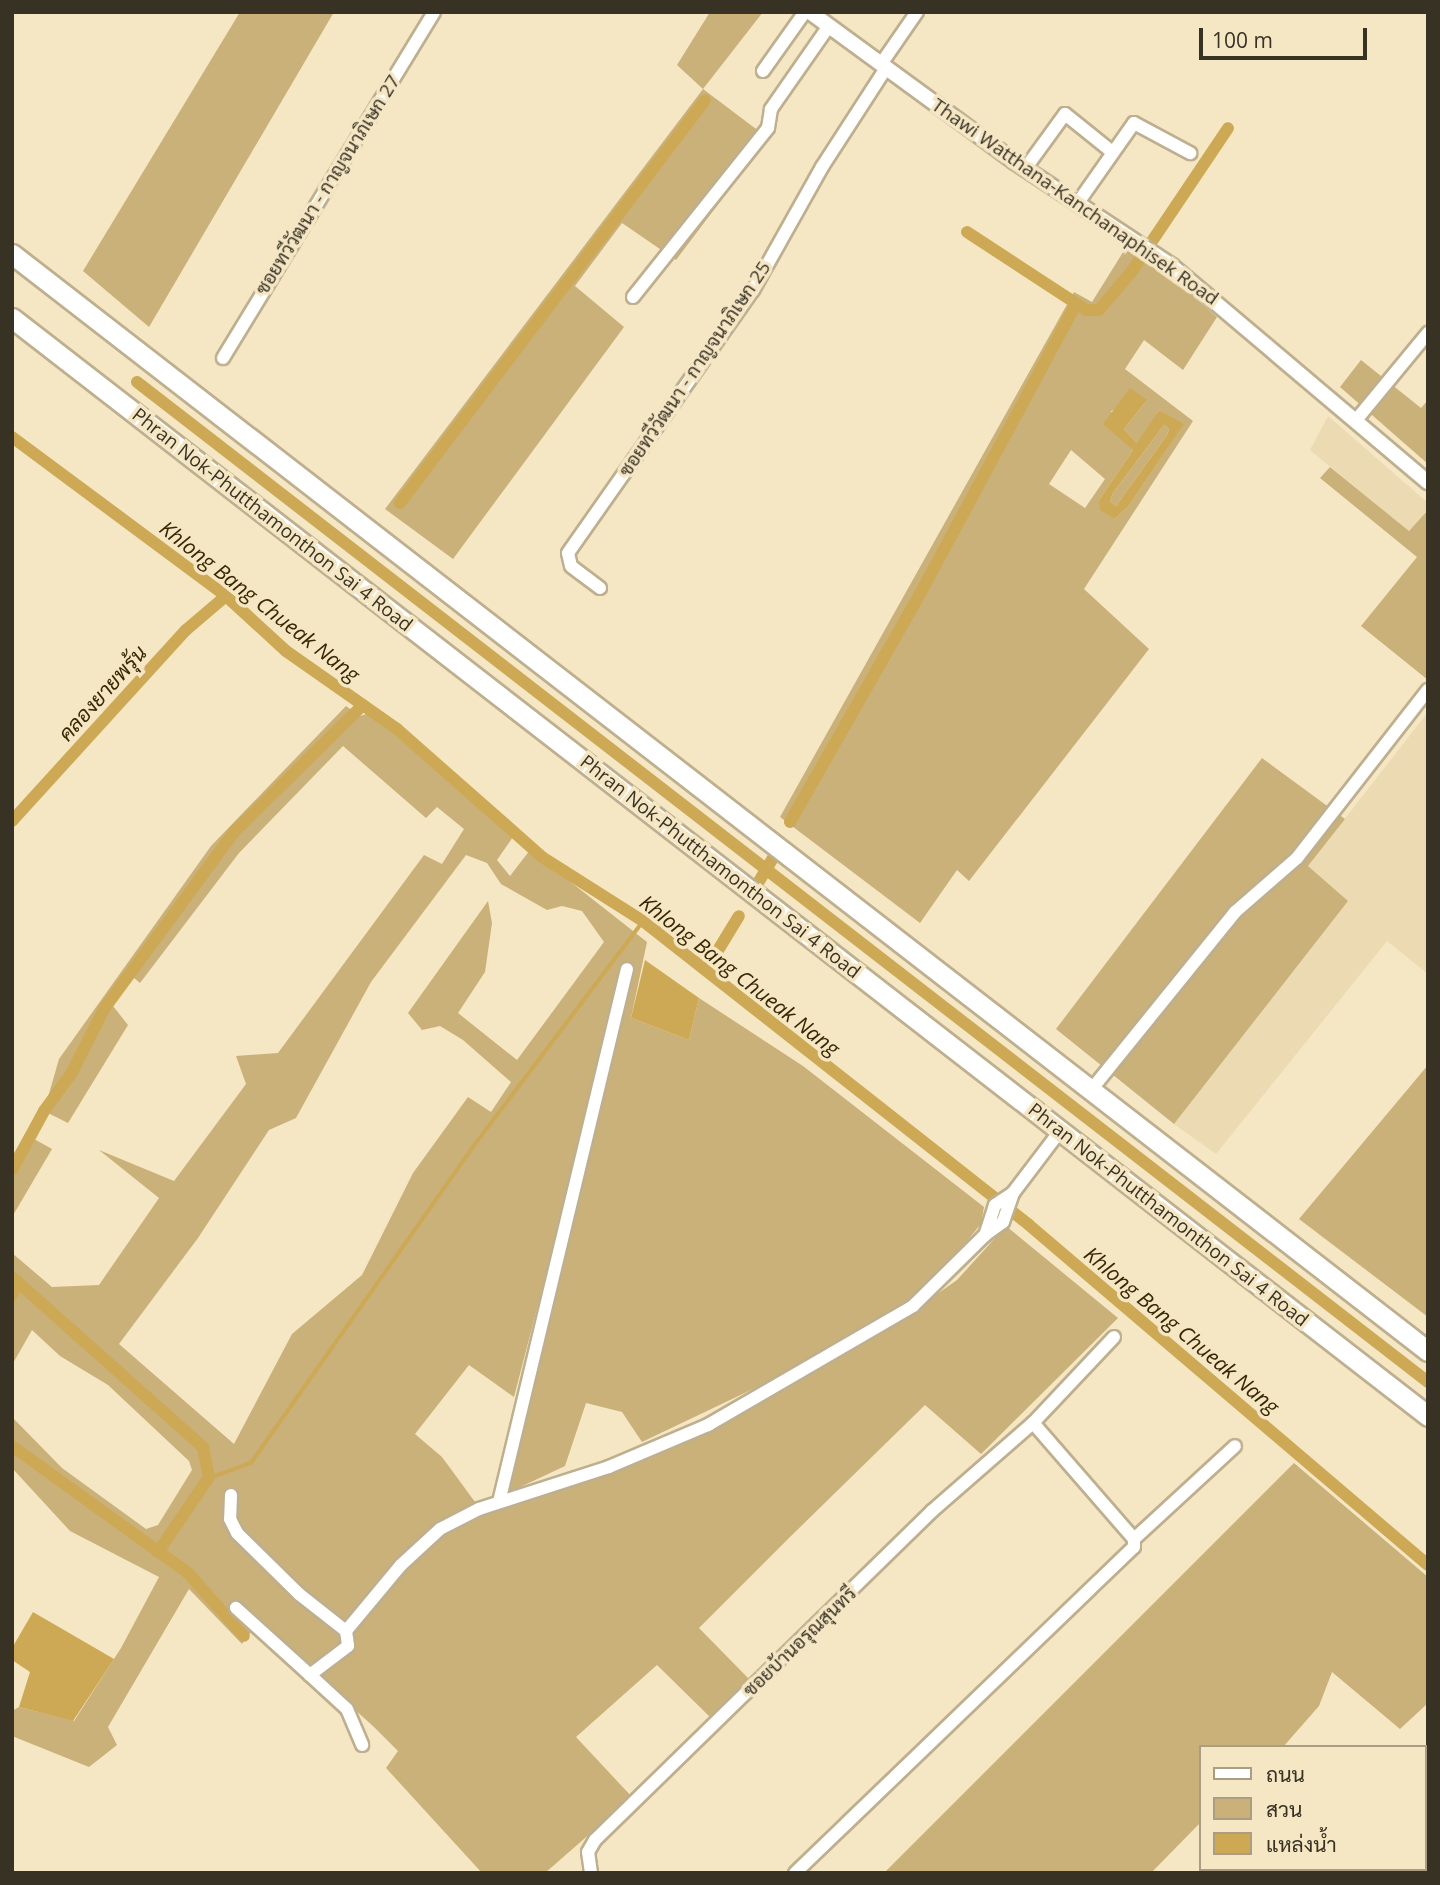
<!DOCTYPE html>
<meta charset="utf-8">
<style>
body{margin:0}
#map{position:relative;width:1440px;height:1885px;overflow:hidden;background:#f5e6c4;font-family:"Open Sans",Sarabun,sans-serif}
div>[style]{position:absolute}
.built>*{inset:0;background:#ecdab2}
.green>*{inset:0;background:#cab179}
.water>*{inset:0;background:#cda955}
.stream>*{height:3.5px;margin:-1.75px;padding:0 1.75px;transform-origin:1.75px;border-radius:1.75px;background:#cda955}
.canal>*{height:12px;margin:-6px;padding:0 6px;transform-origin:6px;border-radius:6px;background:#cda955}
.roads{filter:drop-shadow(2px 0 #beaf8f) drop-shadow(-2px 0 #beaf8f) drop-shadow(0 2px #beaf8f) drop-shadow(0 -2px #beaf8f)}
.minor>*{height:12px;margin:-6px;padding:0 6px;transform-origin:6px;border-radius:6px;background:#fff}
.tertiary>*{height:14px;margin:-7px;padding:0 7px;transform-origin:7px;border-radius:7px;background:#fff}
.primary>*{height:19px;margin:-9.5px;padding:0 9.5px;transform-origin:9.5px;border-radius:9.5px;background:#fff}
span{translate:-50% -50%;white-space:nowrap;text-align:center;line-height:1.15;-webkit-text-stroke:7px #f5e6c4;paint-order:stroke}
.street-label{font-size:19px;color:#383225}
.water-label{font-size:21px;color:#372802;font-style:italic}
.frame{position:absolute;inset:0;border:14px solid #383225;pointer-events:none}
.legend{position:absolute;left:1199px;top:1745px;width:228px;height:126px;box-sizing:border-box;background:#f5e6c4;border:2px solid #a99e84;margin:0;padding:9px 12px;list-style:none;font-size:21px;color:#383225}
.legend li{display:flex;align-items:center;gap:14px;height:35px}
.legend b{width:35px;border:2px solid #a99e84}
.scale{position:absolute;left:1199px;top:28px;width:168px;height:32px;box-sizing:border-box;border:4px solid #383225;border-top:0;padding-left:9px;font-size:21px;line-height:24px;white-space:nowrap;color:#383225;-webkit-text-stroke:5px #f5e6c4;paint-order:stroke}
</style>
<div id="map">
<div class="built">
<i style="clip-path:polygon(1328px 416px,1428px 503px,1428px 510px,1409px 531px,1310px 450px)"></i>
<i style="clip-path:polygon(1428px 712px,1428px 974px,1387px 941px,1216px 1154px,1174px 1124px,1347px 902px,1308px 866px)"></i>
</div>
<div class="green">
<i style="clip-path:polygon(240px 12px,334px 12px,149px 327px,83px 271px)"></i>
<i style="clip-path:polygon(710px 12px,763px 12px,703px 89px,768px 138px,676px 260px,622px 223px,575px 286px,624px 327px,453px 559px,385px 509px,703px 89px,677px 65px)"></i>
<i style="clip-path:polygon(evenodd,1125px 249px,1180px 285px,1217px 317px,1183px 370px,1144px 340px,1125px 369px,1193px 421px,1084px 589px,1149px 649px,969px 881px,957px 870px,920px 923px,780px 817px,1074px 292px,1092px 302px,1125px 249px,1147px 400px,1124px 429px,1138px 444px,1159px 410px,1183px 425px,1128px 507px,1115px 519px,1099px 500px,1133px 450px,1111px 411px,1147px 400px,1125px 249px,1071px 450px,1105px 479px,1085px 508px,1049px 484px,1071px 450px)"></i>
<i style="clip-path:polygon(1361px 360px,1421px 408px,1428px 400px,1428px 464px,1340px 387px)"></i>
<i style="clip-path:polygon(1164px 425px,1169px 429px,1167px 435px,1116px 506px,1110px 501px,1113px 493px)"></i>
<i style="clip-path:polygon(1330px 467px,1409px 531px,1428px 510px,1428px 680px,1361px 626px,1417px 557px,1320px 478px)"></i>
<i style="clip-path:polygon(evenodd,346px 706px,360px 716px,370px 713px,513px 837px,497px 860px,510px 876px,530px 850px,647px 942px,631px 1018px,689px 1040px,699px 998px,803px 1066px,984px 1207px,981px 1224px,931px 1284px,896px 1309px,801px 1366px,642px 1442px,622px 1412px,586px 1403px,565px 1466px,516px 1489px,729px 1422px,876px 1337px,957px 1280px,1006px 1226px,1118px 1318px,981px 1454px,925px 1405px,790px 1537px,699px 1628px,749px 1679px,710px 1717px,657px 1665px,576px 1737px,632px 1797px,545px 1873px,482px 1873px,386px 1768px,398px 1751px,374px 1727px,258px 1622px,242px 1644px,189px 1589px,108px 1727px,117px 1745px,89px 1767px,12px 1736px,12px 1711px,19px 1707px,74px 1721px,121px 1648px,159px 1577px,70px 1531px,12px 1468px,12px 1417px,62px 1468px,146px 1529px,158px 1525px,192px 1470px,189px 1461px,108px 1385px,60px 1356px,32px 1330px,12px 1365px,12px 1253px,52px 1287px,99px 1285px,159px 1198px,99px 1150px,174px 1181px,246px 1084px,236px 1056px,278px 1053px,424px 855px,442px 864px,464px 829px,437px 807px,426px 818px,343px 746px,239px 853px,140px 983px,133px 977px,113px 1006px,128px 1025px,68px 1123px,44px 1111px,59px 1059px,211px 846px,346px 706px,466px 855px,487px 863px,501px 884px,547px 910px,562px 906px,582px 911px,604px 942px,517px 1060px,458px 1013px,485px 972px,492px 923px,488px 901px,408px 1013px,422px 1030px,440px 1026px,463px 1040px,511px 1082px,491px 1112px,468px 1097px,413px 1173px,362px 1275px,292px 1334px,234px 1444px,119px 1344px,198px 1238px,269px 1130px,296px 1118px,371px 982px,466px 855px,346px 706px,590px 1104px,576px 1199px,508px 1491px,475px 1502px,442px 1457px,415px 1434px,469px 1365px,514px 1397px,590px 1104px)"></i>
<i style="clip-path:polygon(1262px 758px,1345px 819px,1308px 866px,1348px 901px,1174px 1124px,1056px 1029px)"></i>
<i style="clip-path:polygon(1428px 1065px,1428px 1317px,1299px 1219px)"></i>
<i style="clip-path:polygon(25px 1134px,52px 1149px,12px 1217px,12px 1157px)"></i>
<i style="clip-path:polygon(1294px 1463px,1428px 1577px,1428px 1703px,1400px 1729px,1332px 1672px,1319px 1706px,1283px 1747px,1200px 1747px,1200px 1823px,1151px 1873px,884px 1873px)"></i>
</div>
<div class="water">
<i style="clip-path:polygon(evenodd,1130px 388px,1147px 400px,1124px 429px,1137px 443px,1159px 410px,1184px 424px,1128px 507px,1115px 519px,1100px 510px,1099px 500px,1133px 450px,1103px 424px,1130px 388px,1164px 425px,1169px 429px,1167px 435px,1116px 506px,1110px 501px,1113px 493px,1164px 425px)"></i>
<i style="clip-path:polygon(645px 960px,699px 998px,689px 1040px,631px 1018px)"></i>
<i style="clip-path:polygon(33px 1612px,114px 1659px,73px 1721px,19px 1707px,30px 1672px,12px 1660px,12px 1648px)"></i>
</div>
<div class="stream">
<i style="left:207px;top:1479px;width:47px;rotate:-20deg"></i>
<i style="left:251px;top:1463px;width:386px;rotate:-54.9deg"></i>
<i style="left:473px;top:1147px;width:283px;rotate:-53deg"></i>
</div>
<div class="canal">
<i style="left:967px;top:232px;width:142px;rotate:33.2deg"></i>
<i style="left:1086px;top:310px;width:13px"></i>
<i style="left:1099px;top:310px;width:51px;rotate:-49.8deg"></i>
<i style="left:1132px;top:271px;width:172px;rotate:-56.1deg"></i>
<i style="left:137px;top:382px;width:1633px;rotate:37.76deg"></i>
<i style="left:12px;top:437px;width:267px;rotate:36.6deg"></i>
<i style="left:226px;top:596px;width:81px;rotate:42.5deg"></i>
<i style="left:286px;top:651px;width:136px;rotate:35.1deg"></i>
<i style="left:397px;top:729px;width:193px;rotate:41.4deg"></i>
<i style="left:542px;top:857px;width:120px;rotate:32.4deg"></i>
<i style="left:643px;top:921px;width:491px;rotate:38.2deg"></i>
<i style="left:1029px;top:1225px;width:524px;rotate:40.44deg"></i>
<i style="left:400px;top:503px;width:505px;rotate:-52.88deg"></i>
<i style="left:12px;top:821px;width:258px;rotate:-47.7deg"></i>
<i style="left:186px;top:630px;width:52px;rotate:-40.4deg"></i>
<i style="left:790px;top:822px;width:250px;rotate:-60.3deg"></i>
<i style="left:914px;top:605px;width:342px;rotate:-61.7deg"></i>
<i style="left:758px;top:883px;width:31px;rotate:-59deg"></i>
<i style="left:706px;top:970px;width:63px;rotate:-58.6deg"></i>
<i style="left:12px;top:1170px;width:67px;rotate:-61.5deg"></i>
<i style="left:44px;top:1111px;width:46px;rotate:-53.9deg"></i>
<i style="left:71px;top:1074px;width:73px;rotate:-63.1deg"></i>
<i style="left:104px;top:1009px;width:220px;rotate:-53.7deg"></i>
<i style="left:234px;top:832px;width:181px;rotate:-44.6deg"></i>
<i style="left:12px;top:1277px;width:256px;rotate:41.7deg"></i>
<i style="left:203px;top:1447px;width:31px;rotate:79deg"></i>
<i style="left:209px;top:1477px;width:91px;rotate:124.2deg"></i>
<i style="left:12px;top:1295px;width:15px;rotate:-70deg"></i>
<i style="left:12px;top:1446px;width:217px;rotate:35.8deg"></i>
<i style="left:188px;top:1573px;width:84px;rotate:48.4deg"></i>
</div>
<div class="roads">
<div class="minor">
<i style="left:881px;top:64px;width:63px;rotate:-55.3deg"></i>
<i style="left:763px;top:71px;width:72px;rotate:-54.6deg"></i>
<i style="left:1025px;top:169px;width:68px;rotate:-54deg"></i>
<i style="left:1065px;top:114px;width:59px;rotate:38.8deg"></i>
<i style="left:1077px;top:204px;width:99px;rotate:-54.9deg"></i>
<i style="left:1134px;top:123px;width:64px;rotate:28.2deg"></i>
<i style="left:633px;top:297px;width:216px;rotate:-51.4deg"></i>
<i style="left:768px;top:128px;width:19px;rotate:-81deg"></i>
<i style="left:771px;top:109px;width:101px;rotate:-55.1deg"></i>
<i style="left:223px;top:358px;width:405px;rotate:-58.6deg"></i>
<i style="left:1357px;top:419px;width:112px;rotate:-50.5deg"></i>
<i style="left:600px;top:588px;width:36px;rotate:-143deg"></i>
<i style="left:571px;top:566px;width:13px;rotate:-103deg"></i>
<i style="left:568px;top:553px;width:322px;rotate:-54.9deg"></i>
<i style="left:753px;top:290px;width:141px;rotate:-60.7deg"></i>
<i style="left:822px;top:167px;width:118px;rotate:-57.1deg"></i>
<i style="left:1091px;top:1090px;width:229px;rotate:-51deg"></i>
<i style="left:1235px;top:912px;width:82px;rotate:-41.1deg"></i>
<i style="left:1297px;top:858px;width:213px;rotate:-52.1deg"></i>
<i style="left:1013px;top:1193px;width:22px;rotate:146deg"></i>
<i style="left:995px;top:1205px;width:32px;rotate:108deg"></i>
<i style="left:985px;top:1235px;width:22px;rotate:-36deg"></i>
<i style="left:1003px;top:1222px;width:31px;rotate:-71deg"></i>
<i style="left:1013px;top:1193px;width:78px;rotate:-52.8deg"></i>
<i style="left:231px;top:1495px;width:24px;rotate:92deg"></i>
<i style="left:230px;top:1519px;width:16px;rotate:63deg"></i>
<i style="left:237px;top:1533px;width:87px;rotate:44.5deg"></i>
<i style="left:299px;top:1594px;width:60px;rotate:38.2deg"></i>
<i style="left:346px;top:1631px;width:15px;rotate:82deg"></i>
<i style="left:348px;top:1646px;width:48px;rotate:142.7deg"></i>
<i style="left:310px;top:1675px;width:100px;rotate:-137.8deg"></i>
<i style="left:499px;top:1502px;width:548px;rotate:-76.5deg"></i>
<i style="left:1134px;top:1539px;width:137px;rotate:-42.6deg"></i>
<i style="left:346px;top:1631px;width:86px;rotate:-50.2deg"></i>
<i style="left:401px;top:1565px;width:53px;rotate:-42.7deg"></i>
<i style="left:440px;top:1529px;width:44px;rotate:-27.1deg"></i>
<i style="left:479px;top:1509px;width:137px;rotate:-17.9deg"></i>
<i style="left:609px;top:1467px;width:108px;rotate:-23deg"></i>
<i style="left:708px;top:1425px;width:237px;rotate:-30.1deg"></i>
<i style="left:913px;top:1306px;width:101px;rotate:-44.6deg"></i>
<i style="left:310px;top:1675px;width:50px;rotate:42.6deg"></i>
<i style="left:347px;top:1709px;width:39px;rotate:67deg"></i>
<i style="left:591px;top:1873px;width:21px;rotate:-98deg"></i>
<i style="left:588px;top:1852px;width:14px;rotate:-60deg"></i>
<i style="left:595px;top:1840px;width:471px;rotate:-44.3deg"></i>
<i style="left:932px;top:1511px;width:134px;rotate:-41.1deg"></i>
<i style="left:1033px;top:1423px;width:118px;rotate:-46.7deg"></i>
<i style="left:795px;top:1873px;width:470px;rotate:-43.9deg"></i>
<i style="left:1134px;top:1547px;width:8px;rotate:-90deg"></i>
<i style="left:1134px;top:1539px;width:154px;rotate:-131deg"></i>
</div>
<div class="tertiary">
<i style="left:810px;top:12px;width:254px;rotate:36.2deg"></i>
<i style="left:1015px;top:162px;width:188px;rotate:33.5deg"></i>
<i style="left:1172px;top:266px;width:335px;rotate:40.2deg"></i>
</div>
<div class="primary">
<i style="left:12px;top:254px;width:1791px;rotate:37.77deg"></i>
<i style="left:12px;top:318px;width:1792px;rotate:37.79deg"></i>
</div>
</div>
<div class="street-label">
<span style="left:328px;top:185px;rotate:-58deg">ซอยทวีวัฒนา - กาญจนาภิเษก 27</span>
<span style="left:1075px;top:202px;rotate:35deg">Thawi Watthana-Kanchanaphisek Road</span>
<span style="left:695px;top:369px;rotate:-56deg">ซอยทวีวัฒนา - กาญจนาภิเษก 25</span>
<span style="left:272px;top:520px;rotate:38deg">Phran Nok-Phutthamonthon Sai 4 Road</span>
<span style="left:720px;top:867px;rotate:38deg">Phran Nok-Phutthamonthon Sai 4 Road</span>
<span style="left:1168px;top:1215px;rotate:38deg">Phran Nok-Phutthamonthon Sai 4 Road</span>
<span style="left:800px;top:1642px;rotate:-44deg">ซอยบ้านอรุณสุนทรี</span>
</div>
<div class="water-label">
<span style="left:260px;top:601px;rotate:38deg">Khlong Bang Chueak Nang</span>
<span style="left:102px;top:693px;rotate:-48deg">คลองยายพรุ้น</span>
<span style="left:740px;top:975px;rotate:38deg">Khlong Bang Chueak Nang</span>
<span style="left:1182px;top:1330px;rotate:40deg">Khlong Bang Chueak Nang</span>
</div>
<div class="frame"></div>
<ul class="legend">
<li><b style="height:9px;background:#fff"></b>ถนน</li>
<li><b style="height:19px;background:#cab179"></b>สวน</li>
<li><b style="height:19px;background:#cda955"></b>แหล่งน้ำ</li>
</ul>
<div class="scale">100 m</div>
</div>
